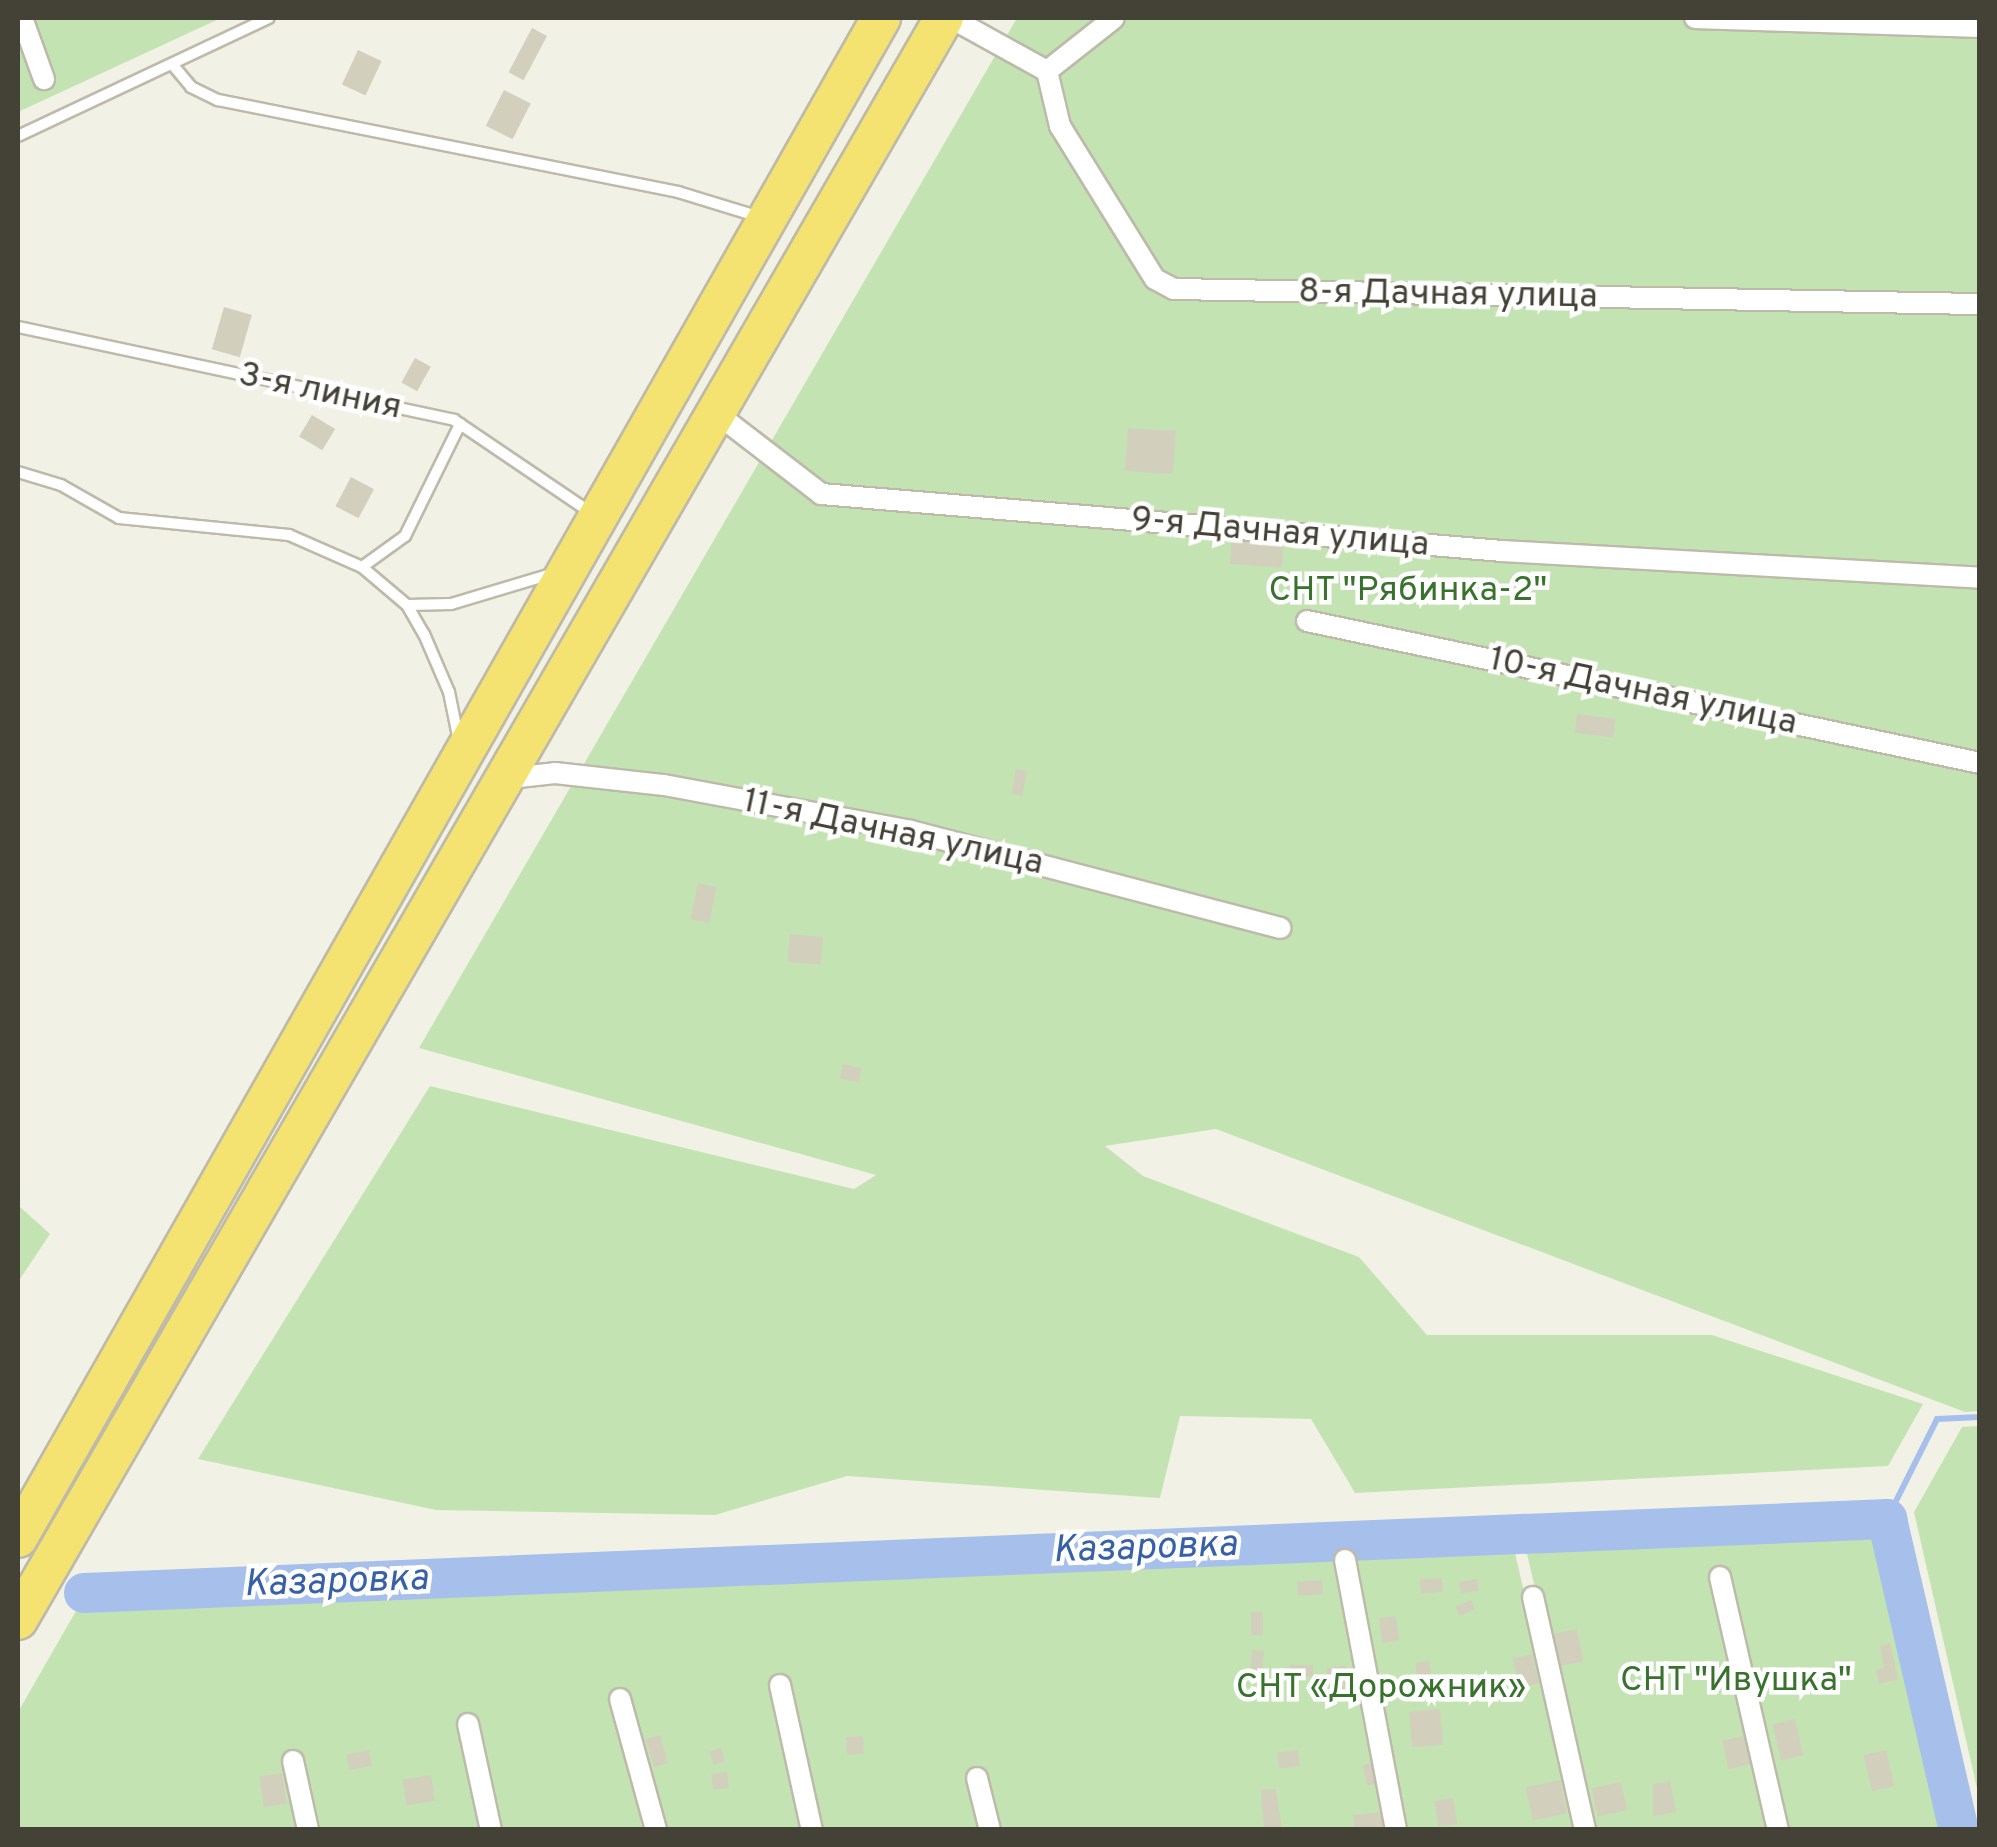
<!DOCTYPE html>
<meta charset="utf-8">
<style>
body{margin:0}
#map{position:relative;width:1997px;height:1847px;overflow:hidden;background:#f2f1e6;font-family:Overpass,sans-serif}
div>[style]{position:absolute}
.green>*{inset:0;background:#c3e4b2}
.stream>*{height:6px;margin:-3px;padding:0 3px;transform-origin:3px;border-radius:3px;background:#a6c0eb}
.river>*{height:40px;margin:-20px;padding:0 20px;transform-origin:20px;border-radius:20px;background:#a6c0eb}
.building>*{inset:0;background:#d3cfbd;transform-origin:0 0}
.roads{filter:drop-shadow(2px 0 #bdbaaa) drop-shadow(-2px 0 #bdbaaa) drop-shadow(0 2px #bdbaaa) drop-shadow(0 -2px #bdbaaa)}
.lane>*{height:10px;margin:-5px;padding:0 5px;transform-origin:5px;border-radius:5px;background:#fff}
.street>*{height:20px;margin:-10px;padding:0 10px;transform-origin:10px;border-radius:10px;background:#fff}
.highway>*{height:38px;margin:-19px;padding:0 19px;transform-origin:19px;border-radius:19px;background:#f4e370}
span{translate:-50% -50%;white-space:nowrap;text-align:center;line-height:1.15;-webkit-text-stroke:9px #fff;paint-order:stroke}
.street-label{font-size:35px;color:#444236}
.park-label{font-size:35px;color:#39722d}
.water-label{font-size:38px;color:#3760a8;font-style:italic}
.frame{position:absolute;inset:0;border:20px solid #444236;pointer-events:none}
</style>
<div id="map">
<div class="green">
<i style="clip-path:polygon(18px 18px,221px 18px,18px 112px)"></i>
<i style="clip-path:polygon(1017px 18px,1979px 18px,1979px 1411px,1965px 1412px,1216px 1129px,1105px 1146px,1143px 1176px,1359px 1257px,1427px 1335px,1712px 1335px,1923px 1404px,1888px 1466px,1355px 1493px,1311px 1419px,1180px 1416px,1160px 1498px,847px 1476px,715px 1515px,436px 1510px,198px 1459px,430px 1086px,854px 1189px,876px 1175px,419px 1048px)"></i>
<i style="clip-path:polygon(18px 1205px,50px 1234px,18px 1282px)"></i>
<i style="clip-path:polygon(1979px 1426px,1980px 1426px,1979px 1797px,1914px 1512px,1962px 1427px)"></i>
<i style="clip-path:polygon(1873px 1527px,1942px 1829px,1591px 1829px,1524px 1541px)"></i>
<i style="clip-path:polygon(1512px 1540px,1579px 1829px,18px 1830px,18px 1712px,80px 1604px)"></i>
</div>
<div class="stream">
<i style="left:1887px;top:1519px;width:112px;rotate:-63.4deg"></i>
<i style="left:1937px;top:1419px;width:43px;rotate:-2.7deg"></i>
</div>
<div class="river">
<i style="left:84px;top:1593px;width:1805px;rotate:-2.35deg"></i>
<i style="left:1887px;top:1519px;width:319px;rotate:77deg"></i>
</div>
<div class="building">
<i style="left:532px;top:28px;width:17px;height:50px;rotate:28deg"></i>
<i style="left:358px;top:50px;width:26px;height:38px;rotate:25deg"></i>
<i style="left:504px;top:90px;width:30px;height:40px;rotate:27deg"></i>
<i style="left:224px;top:307px;width:29px;height:44px;rotate:16deg"></i>
<i style="left:415px;top:358px;width:18px;height:28px;rotate:29deg"></i>
<i style="left:312px;top:415px;width:27px;height:25px;rotate:31deg"></i>
<i style="left:1128px;top:428px;width:48px;height:43px;rotate:4deg"></i>
<i style="left:351px;top:477px;width:26px;height:33px;rotate:28deg"></i>
<i style="left:1232px;top:536px;width:52px;height:28px;rotate:4deg"></i>
<i style="left:1577px;top:714px;width:39px;height:19px;rotate:7deg"></i>
<i style="left:1016px;top:769px;width:11px;height:25px;rotate:10deg"></i>
<i style="left:698px;top:883px;width:19px;height:37px;rotate:12deg"></i>
<i style="left:790px;top:934px;width:33px;height:28px;rotate:5deg"></i>
<i style="left:843px;top:1064px;width:19px;height:15px;rotate:12deg"></i>
<i style="left:1442px;top:1578px;width:14px;height:22px;rotate:86deg"></i>
<i style="left:1477px;top:1579px;width:12px;height:18px;rotate:81deg"></i>
<i style="left:1322px;top:1580px;width:14px;height:25px;rotate:86deg"></i>
<i style="left:1471px;top:1600px;width:10px;height:17px;rotate:66deg"></i>
<i style="left:1251px;top:1612px;width:12px;height:23px"></i>
<i style="left:1396px;top:1616px;width:25px;height:17px;rotate:83deg"></i>
<i style="left:1577px;top:1629px;width:33px;height:24px;rotate:79deg"></i>
<i style="clip-path:polygon(1890px 1643px,1898px 1679px,1879px 1684px,1876px 1670px,1884px 1668px,1880px 1646px)"></i>
<i style="left:1252px;top:1650px;width:12px;height:24px;rotate:5deg"></i>
<i style="left:1532px;top:1654px;width:30px;height:20px;rotate:76deg"></i>
<i style="left:1429px;top:1661px;width:14px;height:14px;rotate:82deg"></i>
<i style="left:1289px;top:1665px;width:24px;height:12px"></i>
<i style="left:1346px;top:1665px;width:34px;height:20px;rotate:80deg"></i>
<i style="left:1440px;top:1709px;width:36px;height:31px;rotate:85deg"></i>
<i style="left:1795px;top:1719px;width:37px;height:23px;rotate:77deg"></i>
<i style="left:1750px;top:1734px;width:29px;height:29px;rotate:76deg"></i>
<i style="left:660px;top:1735px;width:29px;height:15px;rotate:74deg"></i>
<i style="left:863px;top:1736px;width:18px;height:17px;rotate:87deg"></i>
<i style="left:721px;top:1748px;width:14px;height:12px;rotate:73deg"></i>
<i style="left:369px;top:1750px;width:16px;height:23px;rotate:79deg"></i>
<i style="left:1298px;top:1750px;width:16px;height:21px;rotate:83deg"></i>
<i style="left:1886px;top:1750px;width:37px;height:23px;rotate:77deg"></i>
<i style="left:1372px;top:1763px;width:21px;height:10px;rotate:76deg"></i>
<i style="left:727px;top:1772px;width:16px;height:16px;rotate:83deg"></i>
<i style="left:282px;top:1773px;width:31px;height:23px;rotate:81deg"></i>
<i style="left:431px;top:1775px;width:26px;height:29px;rotate:81deg"></i>
<i style="left:1560px;top:1780px;width:34px;height:35px;rotate:78deg"></i>
<i style="clip-path:polygon(1670px 1781px,1676px 1812px,1653px 1816px,1653px 1784px)"></i>
<i style="left:1621px;top:1782px;width:29px;height:30px;rotate:78deg"></i>
<i style="clip-path:polygon(1276px 1789px,1282px 1830px,1264px 1830px,1261px 1790px)"></i>
<i style="left:1453px;top:1798px;width:26px;height:19px;rotate:81deg"></i>
<i style="clip-path:polygon(1383px 1812px,1384px 1830px,1355px 1830px,1353px 1815px)"></i>
</div>
<div class="roads">
<div class="lane">
<i style="left:172px;top:64px;width:30px;rotate:50deg"></i>
<i style="left:191px;top:87px;width:30px;rotate:26deg"></i>
<i style="left:218px;top:100px;width:469px;rotate:11.3deg"></i>
<i style="left:678px;top:192px;width:86px;rotate:17deg"></i>
<i style="left:18px;top:136px;width:277px;rotate:-25.2deg"></i>
<i style="left:18px;top:327px;width:446px;rotate:12deg"></i>
<i style="left:454px;top:420px;width:168px;rotate:34.1deg"></i>
<i style="left:18px;top:472px;width:45px;rotate:16.8deg"></i>
<i style="left:61px;top:485px;width:67px;rotate:29.6deg"></i>
<i style="left:119px;top:518px;width:171px;rotate:5.7deg"></i>
<i style="left:289px;top:535px;width:80px;rotate:23.7deg"></i>
<i style="left:362px;top:567px;width:59px;rotate:40.2deg"></i>
<i style="left:407px;top:605px;width:34px;rotate:60deg"></i>
<i style="left:424px;top:634px;width:63px;rotate:66.7deg"></i>
<i style="left:449px;top:692px;width:50px;rotate:78.5deg"></i>
<i style="left:362px;top:567px;width:53px;rotate:-35.8deg"></i>
<i style="left:405px;top:536px;width:125px;rotate:-63.8deg"></i>
<i style="left:407px;top:605px;width:44px;rotate:-1.3deg"></i>
<i style="left:451px;top:604px;width:104px;rotate:-16.7deg"></i>
</div>
<div class="street">
<i style="left:22px;top:18px;width:65px;rotate:70.2deg"></i>
<i style="left:951px;top:18px;width:110px;rotate:28.9deg"></i>
<i style="left:1695px;top:18px;width:285px;rotate:1.8deg"></i>
<i style="left:1047px;top:71px;width:57px;rotate:76.7deg"></i>
<i style="left:1060px;top:126px;width:180px;rotate:58.2deg"></i>
<i style="left:1155px;top:279px;width:21px;rotate:28deg"></i>
<i style="left:1174px;top:289px;width:806px;rotate:1.07deg"></i>
<i style="left:1047px;top:71px;width:85px;rotate:-38.3deg"></i>
<i style="left:716px;top:413px;width:133px;rotate:37.6deg"></i>
<i style="left:821px;top:494px;width:684px;rotate:4.78deg"></i>
<i style="left:1503px;top:551px;width:478px;rotate:3.2deg"></i>
<i style="left:1307px;top:621px;width:688px;rotate:11.91deg"></i>
<i style="left:501px;top:779px;width:54px;rotate:-6.3deg"></i>
<i style="left:555px;top:773px;width:110px;rotate:6.3deg"></i>
<i style="left:664px;top:785px;width:251px;rotate:10.5deg"></i>
<i style="left:911px;top:831px;width:382px;rotate:14.7deg"></i>
<i style="left:1345px;top:1560px;width:275px;rotate:79.3deg"></i>
<i style="left:1720px;top:1577px;width:260px;rotate:77.1deg"></i>
<i style="left:1533px;top:1597px;width:239px;rotate:77.4deg"></i>
<i style="left:780px;top:1685px;width:148px;rotate:77.6deg"></i>
<i style="left:620px;top:1699px;width:136px;rotate:74.6deg"></i>
<i style="left:468px;top:1724px;width:108px;rotate:77.8deg"></i>
<i style="left:293px;top:1761px;width:71px;rotate:77.7deg"></i>
<i style="left:977px;top:1778px;width:54px;rotate:76deg"></i>
</div>
<div class="highway">
<i style="left:18px;top:1538px;width:1748px;rotate:-60.41deg"></i>
<i style="left:18px;top:1620px;width:1850px;rotate:-59.97deg"></i>
</div>
</div>
<div class="street-label">
<span style="left:1448px;top:295px;rotate:1deg">8-я Дачная улица</span>
<span style="left:320px;top:392px;rotate:12deg">3-я линия</span>
<span style="left:1280px;top:533px;rotate:5deg">9-я Дачная улица</span>
<span style="left:1643px;top:692px;rotate:12deg">10-я Дачная улица</span>
<span style="left:893px;top:833px;rotate:12deg">11-я Дачная улица</span>
</div>
<div class="park-label">
<span style="left:1408px;top:591px">СНТ "Рябинка-2"</span>
<span style="left:1736px;top:1681px">СНТ "Ивушка"</span>
<span style="left:1381px;top:1688px">СНТ «Дорожник»</span>
</div>
<div class="water-label">
<span style="left:1145px;top:1549px;rotate:-2deg">Казаровка</span>
<span style="left:336px;top:1583px;rotate:-2deg">Казаровка</span>
</div>
<div class="frame"></div>
</div>
